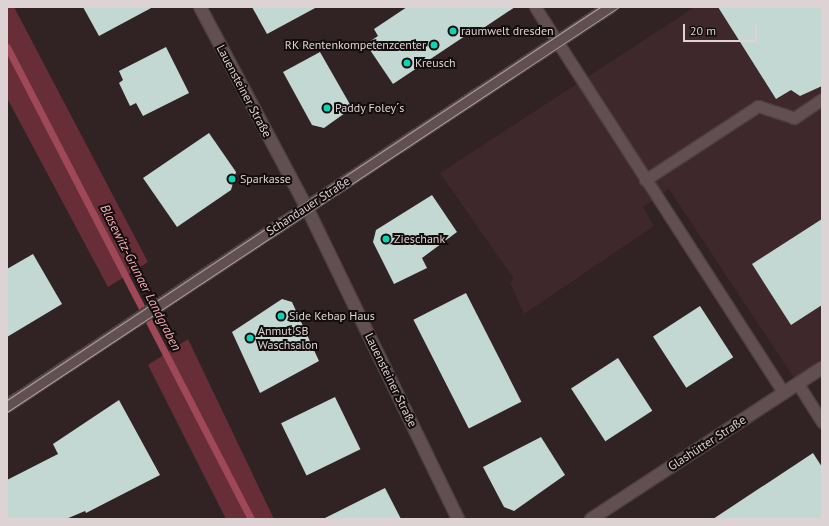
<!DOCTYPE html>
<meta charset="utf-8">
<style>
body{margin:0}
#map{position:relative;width:829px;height:526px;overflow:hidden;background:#312223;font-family:"PT Sans",sans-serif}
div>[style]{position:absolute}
.built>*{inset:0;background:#3e282b}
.green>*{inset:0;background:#672e38}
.stream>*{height:7px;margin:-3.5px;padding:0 3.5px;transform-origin:3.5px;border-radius:3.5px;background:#9f4858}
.building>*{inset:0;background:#c3d8d2;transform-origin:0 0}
.roads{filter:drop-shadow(1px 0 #4c3f41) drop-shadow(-1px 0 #4c3f41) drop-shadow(0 1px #4c3f41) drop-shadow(0 -1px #4c3f41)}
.service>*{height:11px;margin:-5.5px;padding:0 5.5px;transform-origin:5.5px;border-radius:5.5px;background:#614f51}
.minor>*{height:12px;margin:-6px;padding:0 6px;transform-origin:6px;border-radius:6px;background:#614f51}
.secondary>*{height:12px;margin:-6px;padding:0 6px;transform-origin:6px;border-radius:6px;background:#614f51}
.tram>*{height:1px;margin:-0.5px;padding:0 0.5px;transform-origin:0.5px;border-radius:0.5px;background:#ab9e9f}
.dots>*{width:11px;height:11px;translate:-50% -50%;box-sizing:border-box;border:2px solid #140d0e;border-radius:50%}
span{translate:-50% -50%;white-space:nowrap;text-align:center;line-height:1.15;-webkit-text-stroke:4px #140d0e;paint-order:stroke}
.poi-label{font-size:12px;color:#ded3d4}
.left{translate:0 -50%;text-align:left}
.right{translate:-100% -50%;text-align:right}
.street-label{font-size:12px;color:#ded3d4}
.water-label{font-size:13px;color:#f9aeb8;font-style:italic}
.frame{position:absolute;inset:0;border:8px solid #ded3d4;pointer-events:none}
.scale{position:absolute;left:683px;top:24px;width:74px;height:18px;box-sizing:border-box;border:2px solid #ded3d4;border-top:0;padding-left:5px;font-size:12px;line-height:14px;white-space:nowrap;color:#ded3d4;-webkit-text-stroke:3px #140d0e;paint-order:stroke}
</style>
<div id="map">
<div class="built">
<i style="clip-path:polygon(695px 7px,822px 7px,822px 363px,820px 360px,794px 378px,669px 189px,643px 207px,654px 226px,524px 314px,510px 282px,514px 279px,440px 173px)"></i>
</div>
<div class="green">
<i style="clip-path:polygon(7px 7px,14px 7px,148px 262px,108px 287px,7px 98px)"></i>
<i style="clip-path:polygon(188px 339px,274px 519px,226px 519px,148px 365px)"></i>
</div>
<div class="stream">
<i style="left:7px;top:47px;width:531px;rotate:62.66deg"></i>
</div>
<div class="building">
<i style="clip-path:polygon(83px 7px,153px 7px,99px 36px)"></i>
<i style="clip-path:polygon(252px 7px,317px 7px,267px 34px)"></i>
<i style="clip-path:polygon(407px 7px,515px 7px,479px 31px,477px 28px,393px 84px,366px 44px,378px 36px,374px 29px)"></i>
<i style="clip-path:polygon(718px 7px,822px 7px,822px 86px,800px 96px,791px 90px,776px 99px)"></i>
<i style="clip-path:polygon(166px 47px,189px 93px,143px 116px,136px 103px,130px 106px,119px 83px,123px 80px,119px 71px)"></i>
<i style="clip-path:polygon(320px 52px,352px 108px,324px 128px,312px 125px,283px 72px)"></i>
<i style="clip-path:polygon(209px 133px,236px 172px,231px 190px,177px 227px,143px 178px)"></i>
<i style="clip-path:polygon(432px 195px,457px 232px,422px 258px,427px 268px,394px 284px,373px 242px,376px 230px)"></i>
<i style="clip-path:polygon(822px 219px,822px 305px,791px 325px,752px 264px)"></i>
<i style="clip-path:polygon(33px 254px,62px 304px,7px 337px,7px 269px)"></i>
<i style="left:466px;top:293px;width:122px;height:59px;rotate:63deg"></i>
<i style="clip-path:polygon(282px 299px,292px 302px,319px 361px,260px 393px,232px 332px)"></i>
<i style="left:700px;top:306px;width:61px;height:56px;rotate:57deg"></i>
<i style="left:618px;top:358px;width:63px;height:56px;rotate:57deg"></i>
<i style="left:335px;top:397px;width:58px;height:60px;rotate:64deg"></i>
<i style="clip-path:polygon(119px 400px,160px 475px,86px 513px,85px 511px,66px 519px,7px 519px,7px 480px,58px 454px,53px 444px)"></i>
<i style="clip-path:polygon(541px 437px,565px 475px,514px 511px,504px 507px,483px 467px)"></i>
<i style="clip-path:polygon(813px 453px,822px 467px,822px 519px,713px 519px)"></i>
<i style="clip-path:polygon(385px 488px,401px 519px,323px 519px)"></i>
</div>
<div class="roads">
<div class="service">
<i style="left:535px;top:7px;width:459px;rotate:57.2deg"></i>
<i style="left:645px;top:180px;width:135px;rotate:-33.2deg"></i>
<i style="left:758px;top:106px;width:38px;rotate:18deg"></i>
<i style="left:794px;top:118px;width:34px;rotate:-34deg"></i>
<i style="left:798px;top:384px;width:45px;rotate:57.7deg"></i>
</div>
<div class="minor">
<i style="left:200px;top:7px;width:232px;rotate:62deg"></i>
<i style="left:309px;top:212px;width:341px;rotate:64.1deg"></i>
<i style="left:591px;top:519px;width:276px;rotate:-33.2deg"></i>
</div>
<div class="secondary">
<i style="left:7px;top:406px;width:723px;rotate:-33.49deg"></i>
</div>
</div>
<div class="tram">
<i style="left:7px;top:400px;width:711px;rotate:-33.53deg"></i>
<i style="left:7px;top:412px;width:734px;rotate:-33.5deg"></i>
</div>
<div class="dots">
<i style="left:453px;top:31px;background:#0cd5b5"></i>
<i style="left:434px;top:45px;background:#0cd5b5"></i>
<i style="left:407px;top:63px;background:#0cd5b5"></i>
<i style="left:327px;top:108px;background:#0cd5b5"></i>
<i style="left:232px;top:179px;background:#0cd5b5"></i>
<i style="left:386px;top:239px;background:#0cd5b5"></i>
<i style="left:281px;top:316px;background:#0cd5b5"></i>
<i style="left:250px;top:338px;background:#0cd5b5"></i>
</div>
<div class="poi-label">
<span class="left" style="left:461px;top:31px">raumwelt dresden</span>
<span class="right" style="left:426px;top:45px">RK Rentenkompetenzcenter</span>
<span class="left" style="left:415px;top:63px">Kreusch</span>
<span class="left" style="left:335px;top:108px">Paddy Foley´s</span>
<span class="left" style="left:240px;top:179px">Sparkasse</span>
<span class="left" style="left:394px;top:239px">Zieschank</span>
<span class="left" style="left:289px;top:316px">Side Kebap Haus</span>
<span class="left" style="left:258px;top:338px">Anmut SB<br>Waschsalon</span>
</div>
<div class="street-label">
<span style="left:244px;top:91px;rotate:62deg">Lauensteiner Straße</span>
<span style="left:308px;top:206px;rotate:-33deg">Schandauer Straße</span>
<span style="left:391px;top:380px;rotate:64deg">Lauensteiner Straße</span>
<span style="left:707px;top:443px;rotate:-33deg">Glashütter Straße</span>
</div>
<div class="water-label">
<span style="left:140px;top:278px;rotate:63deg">Blasewitz‐Grunaer Landgraben</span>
</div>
<div class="frame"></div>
<div class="scale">20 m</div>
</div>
